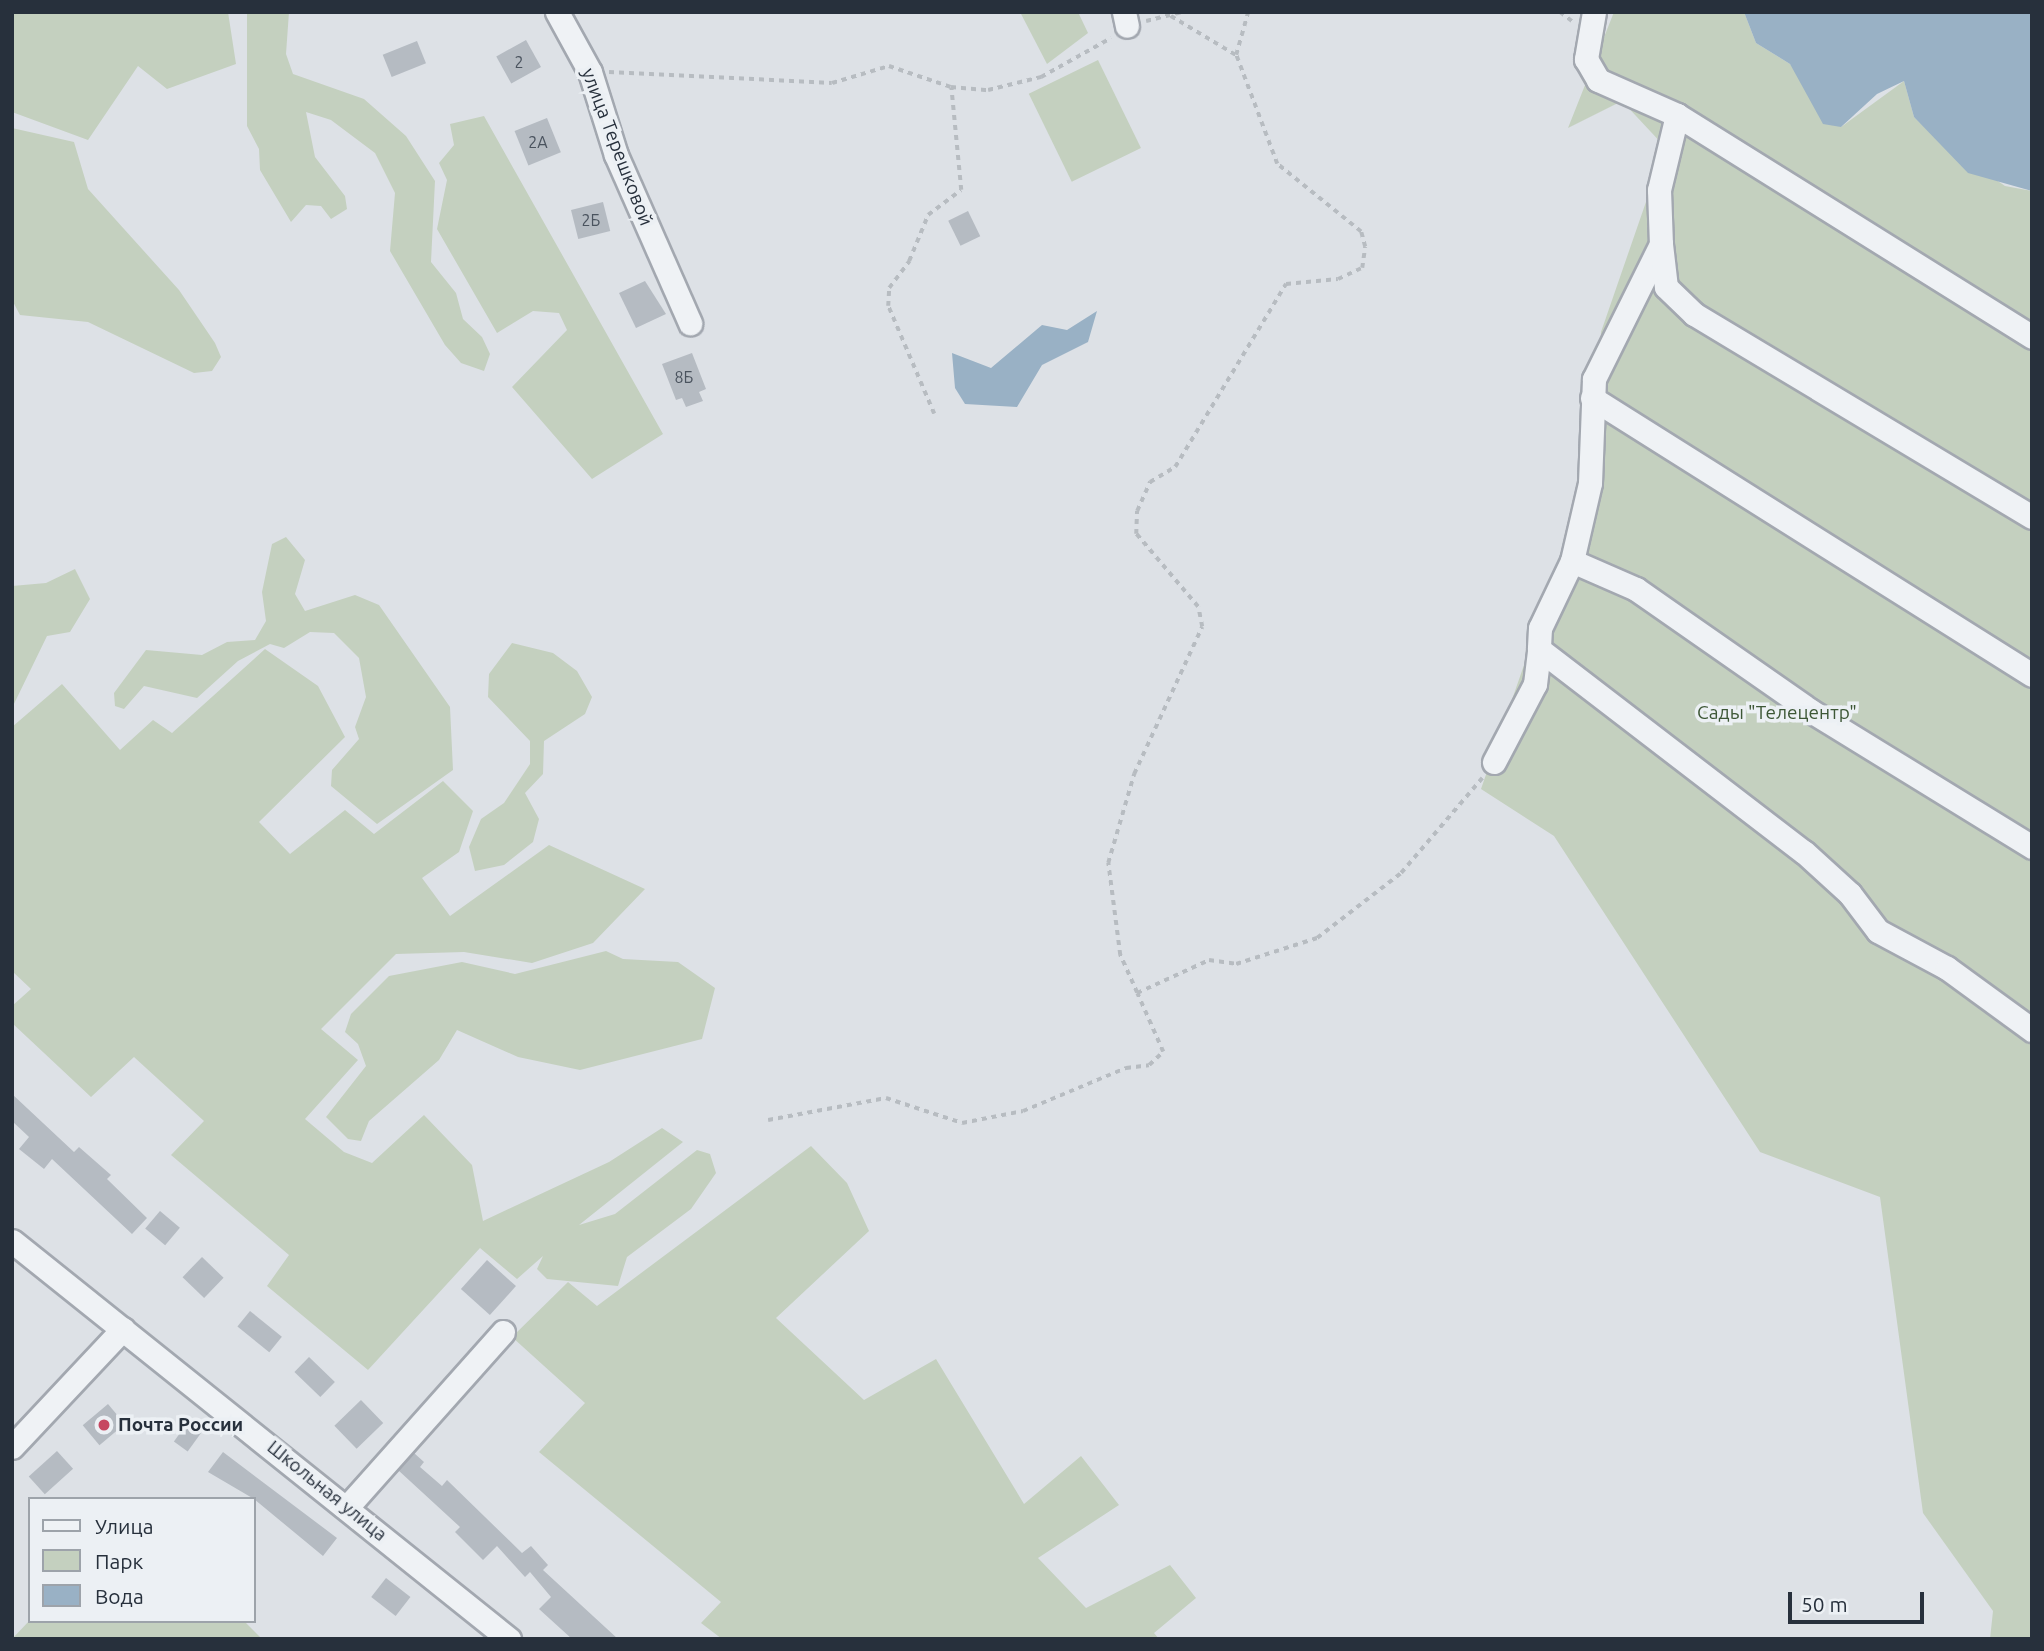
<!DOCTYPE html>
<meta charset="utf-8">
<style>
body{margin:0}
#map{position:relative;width:2044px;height:1651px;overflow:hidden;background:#dde1e6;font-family:Ubuntu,sans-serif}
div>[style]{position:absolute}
.green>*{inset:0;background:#c4d0bf;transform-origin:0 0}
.water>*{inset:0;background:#99b1c5}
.building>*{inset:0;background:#b5bbc2;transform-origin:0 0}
.path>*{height:3.5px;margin-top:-1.75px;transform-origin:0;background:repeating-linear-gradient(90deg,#b7bcc1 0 5px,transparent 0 10px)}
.roads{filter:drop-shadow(2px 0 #a3a8b0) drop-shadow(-2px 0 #a3a8b0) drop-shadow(0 2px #a3a8b0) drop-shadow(0 -2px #a3a8b0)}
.minor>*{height:23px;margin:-11.5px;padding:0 11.5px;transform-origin:11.5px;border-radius:11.5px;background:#eff2f5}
.dots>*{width:19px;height:19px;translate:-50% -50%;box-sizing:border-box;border:4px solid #ecf0f4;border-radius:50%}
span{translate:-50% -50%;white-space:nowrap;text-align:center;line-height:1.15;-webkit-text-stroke:7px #ecf0f4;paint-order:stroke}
.number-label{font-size:16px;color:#4a535e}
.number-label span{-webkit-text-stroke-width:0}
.street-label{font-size:19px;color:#27303c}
.park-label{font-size:19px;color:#3d5736}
.poi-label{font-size:19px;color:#27303c;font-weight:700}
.left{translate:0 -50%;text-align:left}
.frame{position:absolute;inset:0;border:14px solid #27303c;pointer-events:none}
.legend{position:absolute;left:28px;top:1497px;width:228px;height:126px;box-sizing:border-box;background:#ecf0f4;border:2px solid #9da3aa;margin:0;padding:9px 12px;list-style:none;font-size:21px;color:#27303c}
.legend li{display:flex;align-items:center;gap:14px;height:35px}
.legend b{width:35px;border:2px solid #9da3aa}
.scale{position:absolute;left:1788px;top:1592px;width:136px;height:32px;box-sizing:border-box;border:4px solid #27303c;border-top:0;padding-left:9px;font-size:21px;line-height:24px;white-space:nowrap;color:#27303c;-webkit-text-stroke:5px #ecf0f4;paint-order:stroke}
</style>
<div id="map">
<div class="green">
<i style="clip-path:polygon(12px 12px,228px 12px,236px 64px,167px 89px,138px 66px,88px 140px,12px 112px)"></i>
<i style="clip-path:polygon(247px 12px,289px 12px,286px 54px,293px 74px,364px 99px,406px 136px,435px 181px,431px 262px,456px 293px,463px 319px,482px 337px,490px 354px,484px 371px,461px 363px,445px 345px,390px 251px,395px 193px,375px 153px,331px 120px,306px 112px,315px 157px,345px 196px,347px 209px,331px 219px,321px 206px,306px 205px,291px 222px,260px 170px,259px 149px,247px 126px)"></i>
<i style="clip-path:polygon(1020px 12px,1078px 12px,1088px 33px,1047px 64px)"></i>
<i style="clip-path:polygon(1614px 12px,1744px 12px,1756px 43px,1790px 64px,1841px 127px,1904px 81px,1914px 117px,1938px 140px,2005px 186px,2032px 191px,2032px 1639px,1990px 1639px,1993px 1611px,1923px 1513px,1880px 1197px,1760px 1152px,1554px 836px,1481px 789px,1592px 469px,1601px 332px,1665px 147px,1622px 101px,1568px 128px)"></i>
<i style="left:1098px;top:60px;width:98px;height:77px;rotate:64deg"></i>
<i style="clip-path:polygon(484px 116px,663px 434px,592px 479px,512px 387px,567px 330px,559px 313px,533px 311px,497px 333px,437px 229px,447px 180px,439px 163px,454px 145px,450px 124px)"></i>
<i style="clip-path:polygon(12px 128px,74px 142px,88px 189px,179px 290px,215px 343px,221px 357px,212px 371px,194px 373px,88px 322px,20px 315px,12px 300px)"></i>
<i style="clip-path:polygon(286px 537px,305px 560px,295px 594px,305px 611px,355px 595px,379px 605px,450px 707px,453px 770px,377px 824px,331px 786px,332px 770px,359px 739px,355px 727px,366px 697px,359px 658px,334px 633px,310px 632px,284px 648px,270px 644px,238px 661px,197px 698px,144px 686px,124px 709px,115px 706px,114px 693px,146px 650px,202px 655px,227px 642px,255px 640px,266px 621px,262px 592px,272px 544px)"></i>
<i style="clip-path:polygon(75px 569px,90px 599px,70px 632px,47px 636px,12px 708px,12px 586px,46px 583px)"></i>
<i style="clip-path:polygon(512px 643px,553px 653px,577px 671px,592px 697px,585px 714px,544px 741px,543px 774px,525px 793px,539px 819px,533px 842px,504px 865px,475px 871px,469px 847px,481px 819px,504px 803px,530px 764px,530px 741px,488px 697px,489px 674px)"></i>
<i style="clip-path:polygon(265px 649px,318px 686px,345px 737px,259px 822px,290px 854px,345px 810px,374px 834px,443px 781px,473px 811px,459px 852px,422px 878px,450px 916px,549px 845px,645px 889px,593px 943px,532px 963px,464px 952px,396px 954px,321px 1029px,358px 1060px,305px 1119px,344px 1152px,372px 1163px,424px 1115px,472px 1165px,483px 1221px,609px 1162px,662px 1128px,683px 1142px,579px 1225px,615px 1214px,697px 1150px,710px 1154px,716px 1173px,691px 1209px,627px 1257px,618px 1286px,547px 1279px,537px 1269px,543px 1256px,517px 1279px,480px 1248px,368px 1370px,267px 1286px,289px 1255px,171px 1155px,204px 1121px,134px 1057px,91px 1097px,12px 1023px,12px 1006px,31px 989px,12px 971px,12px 727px,62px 684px,120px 750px,153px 720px,172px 733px)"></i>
<i style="clip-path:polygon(606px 951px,623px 959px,678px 962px,715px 988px,702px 1039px,580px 1070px,518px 1057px,457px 1030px,439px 1060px,369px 1121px,361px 1141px,348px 1139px,326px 1117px,366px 1066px,358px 1044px,345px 1032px,351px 1014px,389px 976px,462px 962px,515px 974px)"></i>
<i style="clip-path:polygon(811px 1146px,847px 1183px,869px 1231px,776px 1318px,864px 1400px,936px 1359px,1024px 1504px,1081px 1456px,1119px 1505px,1038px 1558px,1086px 1608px,1170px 1565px,1196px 1598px,1154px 1633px,1159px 1639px,722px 1639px,701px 1623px,721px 1602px,539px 1452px,585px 1403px,512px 1337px,568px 1282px,597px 1306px)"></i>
<i style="clip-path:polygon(30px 1620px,244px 1621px,262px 1639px,12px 1639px)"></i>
</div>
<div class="water">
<i style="clip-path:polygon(1744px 12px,2032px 12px,2032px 191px,1968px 173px,1914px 117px,1904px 81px,1877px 94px,1841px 127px,1823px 124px,1790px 64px,1756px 43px)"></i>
<i style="clip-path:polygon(1097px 311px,1088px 342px,1042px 365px,1017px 407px,965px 404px,955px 388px,952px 353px,991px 368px,1042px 325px,1067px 330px)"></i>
</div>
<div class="building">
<i style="left:526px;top:40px;width:31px;height:34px;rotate:61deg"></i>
<i style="left:417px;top:41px;width:24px;height:37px;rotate:68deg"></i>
<i style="left:547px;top:118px;width:37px;height:35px;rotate:68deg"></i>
<i style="left:603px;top:202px;width:30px;height:33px;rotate:76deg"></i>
<i style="left:968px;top:211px;width:28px;height:22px;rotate:64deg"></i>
<i style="clip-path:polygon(645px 281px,666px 314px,636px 328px,619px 293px)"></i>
<i style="clip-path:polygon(692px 353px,706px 389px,699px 392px,703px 401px,686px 407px,682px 398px,676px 400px,662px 364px)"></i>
<i style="clip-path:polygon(12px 1094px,74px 1152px,79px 1147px,111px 1175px,107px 1179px,147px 1218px,132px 1234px,52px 1159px,44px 1169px,19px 1149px,29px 1137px,12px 1121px)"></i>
<i style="left:160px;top:1211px;width:26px;height:23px;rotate:40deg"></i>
<i style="left:202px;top:1257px;width:30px;height:28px;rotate:44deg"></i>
<i style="left:487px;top:1260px;width:39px;height:39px;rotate:42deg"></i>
<i style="left:250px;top:1311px;width:41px;height:20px;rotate:39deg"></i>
<i style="left:309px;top:1357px;width:36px;height:21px;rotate:44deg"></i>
<i style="left:361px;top:1400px;width:32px;height:37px;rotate:46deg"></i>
<i style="left:108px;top:1404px;width:26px;height:33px;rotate:50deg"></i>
<i style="left:188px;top:1422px;width:17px;height:24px;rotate:36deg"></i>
<i style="left:57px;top:1451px;width:24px;height:38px;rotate:48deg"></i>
<i style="clip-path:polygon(223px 1452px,337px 1538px,323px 1556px,254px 1499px,208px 1472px)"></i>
<i style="clip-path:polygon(414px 1453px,424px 1462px,420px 1467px,442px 1486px,447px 1480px,522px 1553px,531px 1546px,548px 1565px,543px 1570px,618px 1639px,572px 1639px,539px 1609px,551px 1597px,530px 1572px,525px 1577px,497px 1546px,483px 1560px,455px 1532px,460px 1527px,398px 1470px)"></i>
<i style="left:386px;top:1578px;width:31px;height:24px;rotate:38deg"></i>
</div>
<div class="path">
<i style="left:1560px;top:12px;width:15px;rotate:37deg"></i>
<i style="left:1171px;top:16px;width:76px;rotate:31deg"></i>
<i style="left:1146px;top:21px;width:37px;rotate:-14deg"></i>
<i style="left:609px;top:72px;width:223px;rotate:2.8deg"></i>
<i style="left:832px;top:83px;width:59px;rotate:-16.6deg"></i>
<i style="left:889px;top:66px;width:65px;rotate:18.7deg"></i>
<i style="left:951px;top:87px;width:37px;rotate:5deg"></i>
<i style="left:988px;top:90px;width:55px;rotate:-13.8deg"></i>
<i style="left:1041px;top:77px;width:80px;rotate:-29.1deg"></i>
<i style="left:934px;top:414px;width:117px;rotate:-113.1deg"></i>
<i style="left:888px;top:306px;width:18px;rotate:-87deg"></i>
<i style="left:889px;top:288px;width:34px;rotate:-53deg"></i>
<i style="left:909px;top:261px;width:50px;rotate:-67.6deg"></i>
<i style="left:928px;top:215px;width:41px;rotate:-37.1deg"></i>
<i style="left:961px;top:190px;width:103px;rotate:-95.5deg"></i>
<i style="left:1137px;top:993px;width:42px;rotate:-114.1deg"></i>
<i style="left:1120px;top:955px;width:93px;rotate:-97.4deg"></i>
<i style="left:1108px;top:863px;width:93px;rotate:-73.7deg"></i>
<i style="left:1134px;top:774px;width:162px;rotate:-65.2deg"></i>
<i style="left:1202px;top:627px;width:20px;rotate:-101deg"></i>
<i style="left:1198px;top:607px;width:96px;rotate:-130.3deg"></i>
<i style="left:1136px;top:534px;width:23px;rotate:-88deg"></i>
<i style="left:1137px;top:511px;width:32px;rotate:-66deg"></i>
<i style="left:1150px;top:482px;width:29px;rotate:-31deg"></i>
<i style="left:1175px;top:467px;width:214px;rotate:-58.8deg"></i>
<i style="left:1286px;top:284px;width:52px;rotate:-5.5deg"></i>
<i style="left:1338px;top:279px;width:26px;rotate:-25deg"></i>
<i style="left:1362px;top:268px;width:21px;rotate:-82deg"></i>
<i style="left:1365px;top:247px;width:16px;rotate:-105deg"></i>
<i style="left:1361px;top:232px;width:108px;rotate:-141deg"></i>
<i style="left:1277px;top:164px;width:116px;rotate:-110.6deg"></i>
<i style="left:1236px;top:55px;width:45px;rotate:-74.4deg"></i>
<i style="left:768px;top:1120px;width:120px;rotate:-10.6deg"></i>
<i style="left:886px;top:1098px;width:80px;rotate:18.2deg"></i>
<i style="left:962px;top:1123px;width:62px;rotate:-11.1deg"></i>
<i style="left:1023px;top:1111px;width:112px;rotate:-22.7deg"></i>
<i style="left:1126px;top:1068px;width:23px;rotate:-7deg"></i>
<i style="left:1149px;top:1065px;width:19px;rotate:-43deg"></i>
<i style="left:1163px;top:1052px;width:64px;rotate:-113.8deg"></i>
<i style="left:1137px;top:993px;width:79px;rotate:-24.6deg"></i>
<i style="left:1209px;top:960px;width:27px;rotate:8deg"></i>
<i style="left:1236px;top:964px;width:85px;rotate:-17.8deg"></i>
<i style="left:1317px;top:938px;width:106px;rotate:-37.7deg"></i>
<i style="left:1401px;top:873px;width:125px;rotate:-49.5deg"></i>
</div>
<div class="roads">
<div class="minor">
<i style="left:557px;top:12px;width:68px;rotate:61.2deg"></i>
<i style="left:590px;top:72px;width:87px;rotate:72.6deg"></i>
<i style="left:616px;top:155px;width:184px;rotate:66.2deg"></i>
<i style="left:1124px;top:12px;width:14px;rotate:78deg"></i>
<i style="left:1594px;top:12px;width:48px;rotate:99.7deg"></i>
<i style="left:1586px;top:59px;width:24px;rotate:60deg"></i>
<i style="left:1598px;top:80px;width:86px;rotate:23.9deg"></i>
<i style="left:1677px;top:115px;width:77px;rotate:103.5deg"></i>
<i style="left:1659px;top:190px;width:54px;rotate:87.9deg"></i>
<i style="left:1661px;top:244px;width:151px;rotate:116.4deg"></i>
<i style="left:1594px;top:379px;width:104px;rotate:92.2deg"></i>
<i style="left:1590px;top:483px;width:80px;rotate:103deg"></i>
<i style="left:1572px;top:561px;width:74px;rotate:115.5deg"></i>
<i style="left:1540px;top:628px;width:21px;rotate:93deg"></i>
<i style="left:1539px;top:649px;width:334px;rotate:37.5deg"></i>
<i style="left:1804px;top:852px;width:62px;rotate:42.4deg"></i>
<i style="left:1850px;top:894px;width:46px;rotate:52.9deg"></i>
<i style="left:1878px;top:931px;width:78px;rotate:28.2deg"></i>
<i style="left:1947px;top:968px;width:105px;rotate:36.1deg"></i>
<i style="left:1677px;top:115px;width:419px;rotate:32deg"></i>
<i style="left:1661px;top:244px;width:43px;rotate:83.4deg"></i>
<i style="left:1666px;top:287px;width:39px;rotate:44deg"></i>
<i style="left:1694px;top:314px;width:394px;rotate:31deg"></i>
<i style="left:1592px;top:398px;width:520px;rotate:32.19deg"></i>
<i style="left:1572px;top:561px;width:70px;rotate:23.6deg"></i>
<i style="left:1636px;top:589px;width:213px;rotate:34.9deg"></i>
<i style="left:1811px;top:711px;width:259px;rotate:31.6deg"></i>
<i style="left:1494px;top:762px;width:88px;rotate:-62.3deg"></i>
<i style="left:1535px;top:684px;width:35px;rotate:-83deg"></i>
<i style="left:12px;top:1241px;width:637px;rotate:38.69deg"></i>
<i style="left:12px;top:1447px;width:162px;rotate:-46.8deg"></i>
<i style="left:348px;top:1506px;width:233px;rotate:-48.3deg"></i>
</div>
</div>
<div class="dots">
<i style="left:104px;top:1425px;background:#c64761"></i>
</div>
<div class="number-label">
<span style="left:519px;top:62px">2</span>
<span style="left:538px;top:142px">2А</span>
<span style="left:591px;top:220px">2Б</span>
<span style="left:684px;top:377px">8Б</span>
</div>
<div class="street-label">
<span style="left:617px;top:147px;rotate:69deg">улица Терешковой</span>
<span style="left:327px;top:1491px;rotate:39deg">Школьная улица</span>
</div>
<div class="park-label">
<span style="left:1777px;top:713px">Сады "Телецентр"</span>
</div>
<div class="poi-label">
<span class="left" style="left:118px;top:1425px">Почта России</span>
</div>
<div class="frame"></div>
<ul class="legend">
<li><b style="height:9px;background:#eff2f5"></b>Улица</li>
<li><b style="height:19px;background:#c4d0bf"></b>Парк</li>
<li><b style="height:19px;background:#99b1c5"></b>Вода</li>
</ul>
<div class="scale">50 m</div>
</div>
